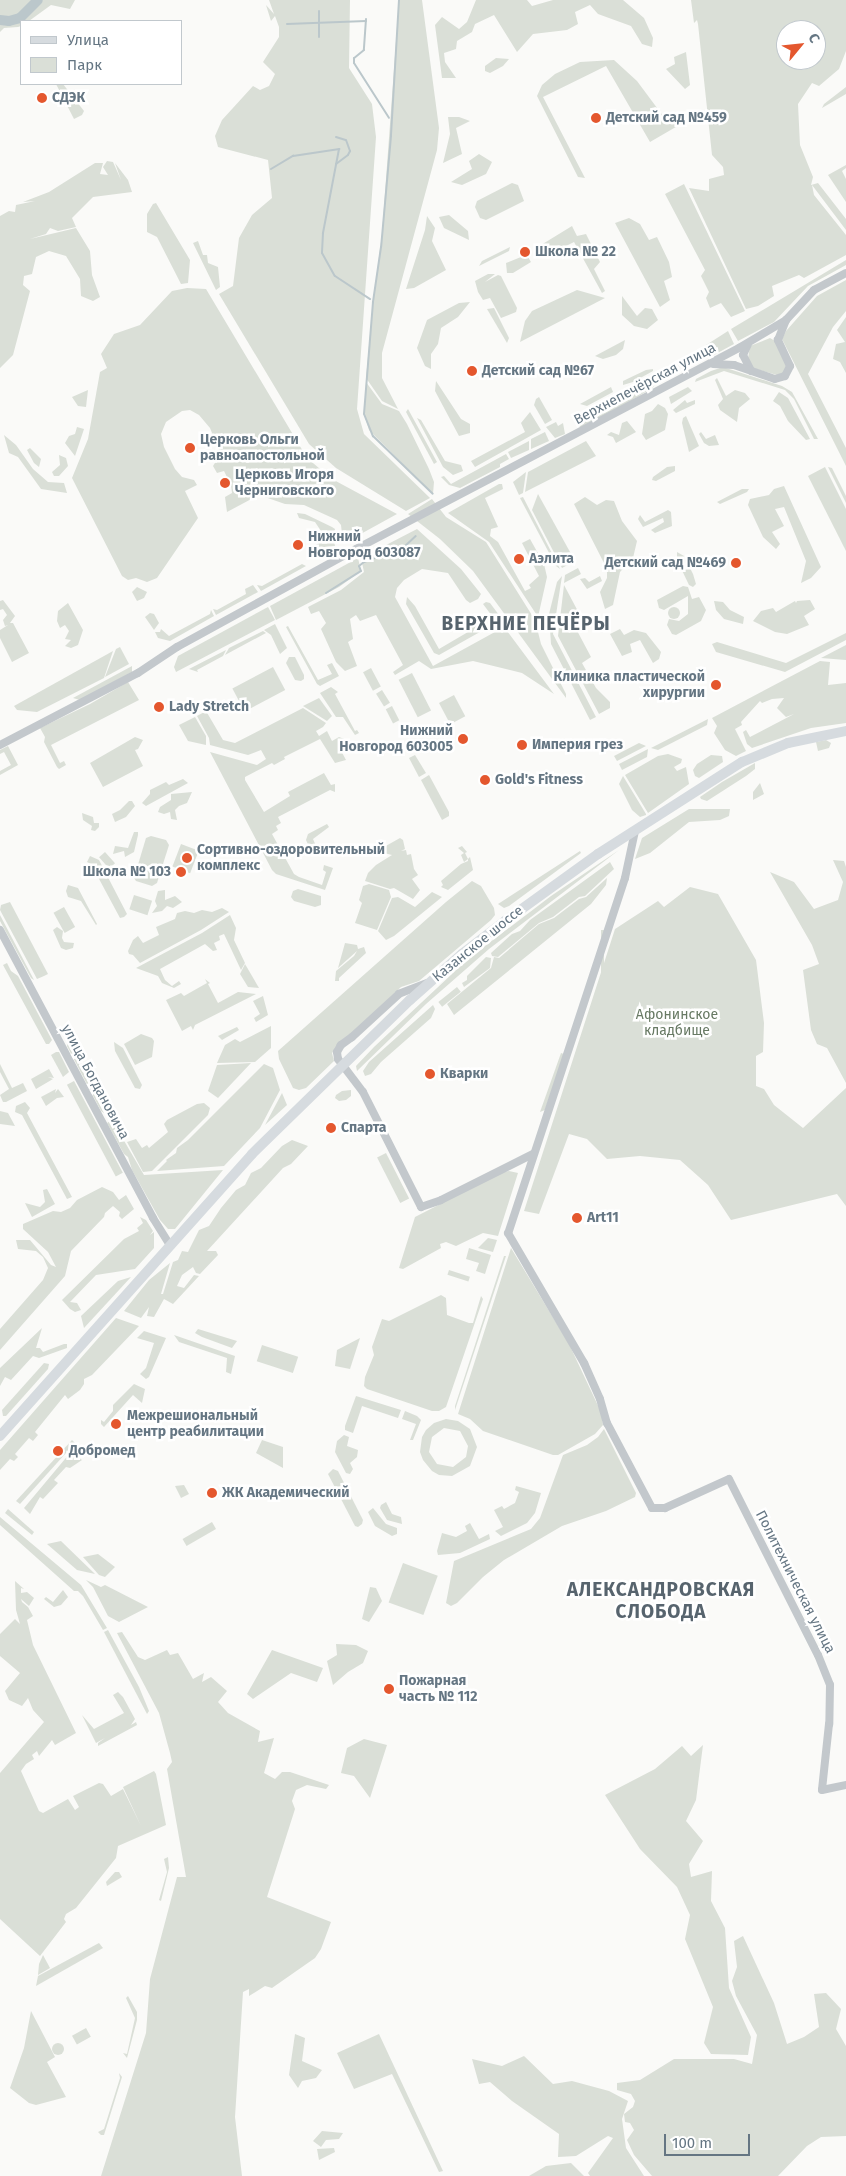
<!DOCTYPE html>
<meta charset="utf-8">
<style>
body{margin:0}
#map{position:relative;width:846px;height:2176px;overflow:hidden;background:#fafaf8;font-family:"Fira Sans",sans-serif}
div>[style]{position:absolute}
.green>*{inset:0;background:#dadfd7;transform-origin:0 0}
.round{border-radius:50%}
.stream>*{height:2px;margin:-1px;padding:0 1px;transform-origin:1px;border-radius:1px;background:#bbc7cb}
.river>*{height:10px;margin:-5px;padding:0 5px;transform-origin:5px;border-radius:5px;background:#bbc7cb}
.minor>*{height:8px;margin:-4px;padding:0 4px;transform-origin:4px;border-radius:4px;background:#c3c8cc}
.major>*{height:10px;margin:-5px;padding:0 5px;transform-origin:5px;border-radius:5px;background:#d6dbdf}
.dots>*{width:14px;height:14px;translate:-50% -50%;box-sizing:border-box;border:2px solid #fff;border-radius:50%}
span{translate:-50% -50%;white-space:nowrap;text-align:center;line-height:1.15;-webkit-text-stroke:5px #fff;paint-order:stroke}
.poi-label{font-size:14px;color:#657683;font-weight:700}
.left{translate:0 -50%;text-align:left}
.right{translate:-100% -50%;text-align:right}
.street-label{font-size:14px;color:#657683}
.park-label{font-size:14px;color:#687a64}
.district-label{font-size:19px;color:#57646e;font-weight:700;letter-spacing:1px}
.legend{position:absolute;left:20px;top:20px;width:162px;height:65px;box-sizing:border-box;background:#fff;border:1px solid #c1c8cd;margin:0;padding:6px 9px;list-style:none;font-size:15px;color:#657683}
.legend li{display:flex;align-items:center;gap:10px;height:25px}
.legend b{width:25px;border:1px solid #c1c8cd}
.north{position:absolute;left:776px;top:20px;width:50px;height:50px;box-sizing:border-box;background:#fff;border:1px solid #c1c8cd;border-radius:50%;rotate:62deg;font-size:14px;font-weight:700;line-height:20px;text-align:center;color:#657683}
.north::after{content:'';display:block;margin:auto;width:18px;height:22px;background:#e4572e;clip-path:polygon(50% 0,100% 100%,50% 72%,0 100%)}
.scale{position:absolute;left:664px;top:2134px;width:86px;height:22px;box-sizing:border-box;border:2px solid #657683;border-top:0;padding-left:6px;font-size:15px;line-height:18px;white-space:nowrap;color:#657683;-webkit-text-stroke:4px #fff;paint-order:stroke}
</style>
<div id="map">
<div class="green">
<i style="clip-path:polygon(0 0,75px 0,70px 9px,51px 5px,29px 21px,21px 21px,21px 26px,18px 27px,4px 28px,0 32px)"></i>
<i style="clip-path:polygon(269px 0,350px 0,349px 68px,372px 104px,376px 137px,357px 409px,364px 434px,430px 498px,406px 511px,336px 468px,309px 444px,219px 294px,233px 286px,239px 238px,252px 215px,272px 198px,268px 160px,218px 147px,215px 136px,222px 120px,253px 86px,260px 90px,269px 86px,275px 74px,263px 62px,279px 37px,279px 27px,275px 16px,271px 21px,266px 5px,274px 14px)"></i>
<i style="clip-path:polygon(399px 0,422px 0,439px 128px,437px 150px,382px 353px,382px 378px,398px 409px,382px 401px,366px 378px,373px 302px,382px 234px)"></i>
<i style="clip-path:polygon(476px 0,527px 0,532px 6px,553px 0,623px 0,644px 18px,653px 38px,652px 47px,642px 44px,631px 26px,598px 14px,590px 5px,575px 12px,578px 24px,567px 30px,533px 34px,517px 52px,494px 15px,475px 24px,472px 32px,457px 41px,456px 49px,444px 53px,445px 62px,456px 78px,442px 78px,435px 25px,442px 17px,459px 29px,467px 22px)"></i>
<i style="clip-path:polygon(evenodd,691px 0,846px 0,846px 51px,839px 69px,819px 86px,812px 83px,798px 104px,800px 145px,813px 177px,811px 185px,818px 183px,846px 219px,846px 230px,812px 185px,814px 195px,846px 235px,846px 255px,804px 278px,799px 275px,772px 286px,774px 296px,758px 306px,746px 309px,689px 188px,709px 191px,709px 179px,724px 175px,723px 167px,712px 155px,698px 24px,697px 20px,694px 23px,691px 0,786px 30px,816px 30px,816px 60px,786px 60px,786px 30px)"></i>
<i style="clip-path:polygon(686px 52px,690px 85px,685px 89px,666px 69px,675px 64px,674px 57px)"></i>
<i style="clip-path:polygon(496px 58px,509px 59px,503px 66px,490px 73px,485px 71px,485px 66px)"></i>
<i style="clip-path:polygon(614px 60px,637px 81px,669px 124px,681px 124px,650px 142px,606px 66px,543px 97px,585px 178px,578px 177px,537px 96px,542px 85px,555px 74px,580px 62px)"></i>
<i style="clip-path:polygon(56px 84px,63px 84px,84px 111px,82px 115px,74px 119px)"></i>
<i style="clip-path:polygon(846px 87px,846px 94px,822px 108px,824px 104px)"></i>
<i style="clip-path:polygon(448px 117px,459px 117px,470px 121px,456px 128px,462px 154px,443px 163px,450px 134px)"></i>
<i style="clip-path:polygon(479px 154px,492px 162px,486px 174px,462px 185px,451px 182px,472px 169px,469px 161px)"></i>
<i style="clip-path:polygon(107px 161px,113px 162px,121px 180px,115px 163px,128px 180px,132px 192px,93px 197px,72px 218px,76px 227px,58px 231px,50px 228px,46px 234px,30px 239px,76px 228px,90px 251px,92px 275px,100px 297px,93px 301px,81px 296px,80px 279px,66px 256px,49px 251px,36px 257px,32px 274px,24px 276px,23px 285px,30px 291px,13px 355px,0 368px,0 216px,9px 211px,15px 212px,16px 205px,35px 201px,23px 202px,49px 192px,95px 163px,103px 163px,100px 174px,108px 175px,103px 167px)"></i>
<i style="clip-path:polygon(846px 165px,846px 168px,842px 171px,846px 179px,846px 202px,828px 175px)"></i>
<i style="clip-path:polygon(512px 183px,518px 185px,524px 201px,486px 220px,480px 218px,475px 207px,477px 201px)"></i>
<i style="clip-path:polygon(684px 184px,745px 311px,731px 317px,721px 303px,710px 308px,706px 298px,709px 292px,701px 276px,705px 270px,665px 194px)"></i>
<i style="clip-path:polygon(156px 203px,190px 260px,188px 283px,181px 284px,157px 237px,147px 232px,147px 214px,153px 204px)"></i>
<i style="clip-path:polygon(449px 215px,468px 231px,469px 240px,444px 228px,439px 217px)"></i>
<i style="clip-path:polygon(427px 216px,435px 228px,432px 241px,446px 270px,414px 288px,406px 289px,425px 230px)"></i>
<i style="clip-path:polygon(629px 218px,640px 224px,649px 240px,657px 237px,669px 262px,672px 277px,664px 281px,670px 300px,660px 307px,615px 223px)"></i>
<i style="clip-path:polygon(572px 226px,577px 236px,586px 234px,600px 262px,594px 269px,605px 291px,602px 293px,574px 242px,548px 255px,538px 255px,541px 245px)"></i>
<i style="clip-path:polygon(198px 241px,203px 255px,207px 255px,208px 263px,218px 267px,220px 287px,216px 290px,193px 243px)"></i>
<i style="clip-path:polygon(510px 247px,509px 251px,479px 266px,482px 261px)"></i>
<i style="clip-path:polygon(521px 257px,528px 257px,531px 262px,513px 273px,507px 273px,506px 263px)"></i>
<i style="clip-path:polygon(846px 260px,846px 265px,808px 286px,774px 322px,738px 341px,731px 329px)"></i>
<i style="clip-path:polygon(488px 274px,495px 274px,485px 282px,498px 275px,501px 276px,517px 308px,516px 312px,501px 318px,490px 298px,483px 300px,478px 292px,475px 281px)"></i>
<i style="clip-path:polygon(846px 280px,846px 311px,833px 327px,808px 374px,846px 448px,846px 466px,782px 339px,786px 331px,817px 296px)"></i>
<i style="clip-path:polygon(187px 288px,206px 289px,307px 458px,332px 479px,397px 514px,348px 541px,337px 542px,342px 534px,341px 525px,337px 520px,304px 505px,285px 504px,259px 495px,227px 512px,225px 497px,232px 493px,231px 485px,224px 471px,217px 473px,213px 466px,218px 458px,219px 450px,210px 428px,199px 415px,190px 410px,182px 411px,166px 422px,161px 434px,164px 447px,175px 469px,182px 477px,194px 480px,197px 485px,185px 491px,198px 518px,157px 578px,147px 582px,136px 578px,128px 580px,122px 576px,72px 478px,88px 439px,100px 372px,107px 368px,101px 354px,114px 334px,140px 325px,172px 291px)"></i>
<i style="clip-path:polygon(577px 290px,605px 298px,520px 342px,525px 321px,532px 311px)"></i>
<i style="clip-path:polygon(622px 296px,637px 316px,645px 308px,652px 309px,658px 320px,647px 329px,634px 326px,622px 315px)"></i>
<i style="clip-path:polygon(470px 302px,458px 317px,441px 328px,438px 344px,431px 354px,431px 369px,425px 366px,417px 348px,427px 320px,459px 303px)"></i>
<i style="clip-path:polygon(494px 308px,509px 338px,507px 343px,487px 309px)"></i>
<i style="clip-path:polygon(846px 317px,846px 373px,840px 362px,833px 359px,836px 344px,845px 342px,837px 330px)"></i>
<i style="clip-path:polygon(728px 331px,734px 344px,712px 356px,707px 355px,703px 347px)"></i>
<i style="clip-path:polygon(770px 338px,775px 341px,787px 365px,783px 373px,777px 375px,753px 368px,748px 358px,750px 346px)"></i>
<i style="clip-path:polygon(625px 340px,623px 349px,616px 355px,603px 359px,595px 356px)"></i>
<i style="clip-path:polygon(577px 364px,585px 371px,580px 374px,575px 370px,565px 377px,561px 372px)"></i>
<i style="clip-path:polygon(723px 367px,782px 386px,792px 392px,818px 439px,814px 439px,794px 399px,785px 390px,724px 371px,695px 382px,696px 379px,711px 371px)"></i>
<i style="clip-path:polygon(653px 369px,653px 371px,633px 382px,623px 385px,623px 381px,646px 370px)"></i>
<i style="clip-path:polygon(717px 378px,726px 396px,735px 390px,745px 393px,750px 399px,739px 408px,737px 422px,720px 410px,718px 405px,723px 399px,715px 380px)"></i>
<i style="left:649px;top:379px;width:9px;height:84px;rotate:58deg"></i>
<i style="clip-path:polygon(436px 381px,461px 419px,470px 424px,470px 433px,459px 436px,435px 391px)"></i>
<i style="clip-path:polygon(366px 382px,382px 404px,399px 411px,407px 424px,429px 469px,434px 482px,433px 494px,369px 430px,364px 414px)"></i>
<i style="clip-path:polygon(611px 387px,613px 392px,587px 406px,580px 404px)"></i>
<i style="clip-path:polygon(688px 387px,692px 391px,671px 404px,669px 397px)"></i>
<i style="clip-path:polygon(88px 390px,86px 407px,78px 406px,72px 397px)"></i>
<i style="clip-path:polygon(779px 392px,788px 398px,810px 439px,806px 440px,788px 421px,780px 406px,773px 401px)"></i>
<i style="clip-path:polygon(539px 397px,552px 420px,545px 424px,534px 405px,536px 399px)"></i>
<i style="clip-path:polygon(685px 400px,687px 403px,695px 400px,695px 404px,676px 413px,673px 410px)"></i>
<i style="clip-path:polygon(658px 404px,665px 408px,668px 414px,665px 430px,646px 440px,642px 434px,645px 414px,652px 411px)"></i>
<i style="clip-path:polygon(408px 409px,437px 462px,434px 464px,406px 412px)"></i>
<i style="clip-path:polygon(530px 412px,541px 430px,475px 467px,471px 461px,525px 432px,521px 423px)"></i>
<i style="clip-path:polygon(686px 416px,699px 446px,689px 452px,682px 423px,683px 418px)"></i>
<i style="clip-path:polygon(417px 418px,421px 420px,445px 461px,461px 465px,463px 471px,453px 475px,443px 467px)"></i>
<i style="clip-path:polygon(627px 421px,636px 432px,616px 443px,613px 437px,607px 435px,611px 432px,619px 435px,622px 423px)"></i>
<i style="clip-path:polygon(556px 422px,558px 426px,563px 423px,565px 434px,555px 438px,546px 427px)"></i>
<i style="clip-path:polygon(77px 427px,84px 429px,75px 456px,65px 443px,69px 436px,75px 434px)"></i>
<i style="clip-path:polygon(545px 432px,549px 441px,531px 449px,531px 439px)"></i>
<i style="clip-path:polygon(701px 432px,706px 439px,715px 435px,719px 445px,709px 446px,704px 443px,699px 434px)"></i>
<i style="clip-path:polygon(4px 435px,16px 445px,33px 469px,48px 482px,64px 483px,67px 493px,41px 489px,18px 457px,9px 453px)"></i>
<i style="clip-path:polygon(529px 441px,529px 450px,511px 458px,508px 452px)"></i>
<i style="clip-path:polygon(586px 441px,596px 456px,525px 492px,528px 472px)"></i>
<i style="clip-path:polygon(30px 448px,41px 459px,39px 467px,34px 463px,27px 450px)"></i>
<i style="clip-path:polygon(506px 454px,509px 459px,500px 464px,500px 467px,460px 488px,449px 485px,441px 477px,444px 476px,451px 484px)"></i>
<i style="clip-path:polygon(59px 455px,66px 458px,68px 466px,59px 476px,54px 476px,52px 472px,60px 465px)"></i>
<i style="clip-path:polygon(675px 466px,675px 471px,656px 481px,652px 480px,653px 477px,667px 467px)"></i>
<i style="clip-path:polygon(825px 467px,846px 509px,846px 551px,808px 476px)"></i>
<i style="clip-path:polygon(828px 467px,832px 468px,846px 496px,846px 503px)"></i>
<i style="clip-path:polygon(526px 472px,523px 493px,519px 495px,513px 482px)"></i>
<i style="clip-path:polygon(499px 484px,502px 484px,503px 489px,485px 498px,498px 527px,491px 529px,490px 536px,498px 542px,525px 591px,531px 588px,529px 585px,539px 576px,522px 543px,530px 539px,544px 564px,547px 577px,538px 617px,489px 542px,448px 513px)"></i>
<i style="clip-path:polygon(784px 486px,821px 567px,811px 578px,801px 583px,806px 561px,784px 507px,775px 509px,784px 526px,772px 532px,780px 544px,776px 549px,763px 537px,748px 505px,750px 499px,769px 495px,774px 489px)"></i>
<i style="clip-path:polygon(742px 489px,749px 489px,747px 492px,720px 504px,717px 502px)"></i>
<i style="clip-path:polygon(538px 494px,575px 561px,562px 568px,532px 510px)"></i>
<i style="clip-path:polygon(523px 497px,558px 565px,560px 569px,556px 566px,520px 498px)"></i>
<i style="clip-path:polygon(585px 497px,597px 505px,606px 500px,614px 501px,622px 521px,637px 541px,633px 558px,620px 572px,613px 605px,605px 609px,600px 592px,607px 578px,607px 569px,574px 504px)"></i>
<i style="clip-path:polygon(432px 499px,446px 517px,486px 542px,535px 620px,541px 644px,566px 694px,566px 698px,473px 571px,440px 539px,408px 514px)"></i>
<i style="clip-path:polygon(668px 510px,671px 512px,672px 526px,655px 533px,651px 530px,664px 522px,663px 518px,643px 527px,638px 519px,640px 515px,645px 522px)"></i>
<i style="clip-path:polygon(297px 513px,305px 514px,332px 527px,335px 529px,334px 534px,328px 536px,323px 534px,315px 522px,299px 518px)"></i>
<i style="clip-path:polygon(417px 529px,461px 569px,481px 594px,478px 599px,470px 603px,466px 600px,448px 573px,422px 569px,404px 580px,397px 588px,395px 597px,433px 666px,504px 627px,554px 694px,522px 673px,473px 661px,431px 669px,419px 661px,395px 675px,393px 672px,403px 665px,376px 615px,360px 621px,356px 615px,350px 619px,353px 639px,348px 642px,357px 666px,345px 671px,336px 662px,321px 629px,326px 623px,319px 611px,311px 614px,308px 607px,341px 590px,364px 572px,361px 558px)"></i>
<i style="clip-path:polygon(321px 540px,334px 541px,335px 546px,318px 548px,316px 545px)"></i>
<i style="clip-path:polygon(677px 552px,684px 556px,693px 574px,696px 584px,693px 587px,689px 585px,677px 560px)"></i>
<i style="clip-path:polygon(358px 558px,361px 571px,339px 587px,276px 620px,270px 606px)"></i>
<i style="clip-path:polygon(302px 564px,306px 566px,261px 591px,257px 585px,262px 586px)"></i>
<i style="clip-path:polygon(578px 568px,581px 574px,564px 583px,565px 575px)"></i>
<i style="clip-path:polygon(562px 576px,553px 634px,596px 717px,590px 720px,551px 644px,549px 614px,557px 582px)"></i>
<i style="clip-path:polygon(600px 576px,602px 581px,587px 589px,580px 579px,585px 578px,589px 582px)"></i>
<i style="clip-path:polygon(253px 585px,258px 592px,216px 615px,213px 609px,217px 610px,246px 594px,245px 589px)"></i>
<i style="clip-path:polygon(564px 585px,581px 617px,573px 623px,591px 657px,582px 663px,596px 688px,610px 702px,610px 708px,599px 714px,558px 636px)"></i>
<i style="clip-path:polygon(683px 586px,688px 587px,692px 599px,699px 597px,706px 610px,701px 621px,676px 635px,672px 634px,667px 625px,669px 619px,679px 621px,688px 614px,688px 596px,664px 610px,659px 608px,657px 600px)"></i>
<i style="clip-path:polygon(137px 587px,147px 592px,144px 598px,137px 601px,132px 592px)"></i>
<i style="clip-path:polygon(407px 597px,415px 606px,439px 649px,468px 632px,465px 625px,483px 624px,487px 628px,439px 655px,434px 653px,406px 604px)"></i>
<i style="clip-path:polygon(3px 600px,15px 616px,10px 623px,13px 623px,29px 653px,12px 662px,0 638px,0 630px,8px 625px,5px 626px,3px 620px,7px 615px,3px 609px,0 610px,0 601px)"></i>
<i style="clip-path:polygon(810px 600px,815px 609px,804px 616px,809px 625px,787px 634px,775px 632px,753px 621px,761px 611px,773px 608px,776px 612px,795px 601px,796px 603px,797px 601px)"></i>
<i style="clip-path:polygon(714px 601px,723px 602px,730px 610px,744px 617px,743px 624px,724px 619px,716px 610px)"></i>
<i style="clip-path:polygon(486px 602px,490px 603px,499px 615px,497px 619px,495px 620px,483px 604px)"></i>
<i style="clip-path:polygon(68px 603px,83px 630px,78px 645px,71px 648px,65px 646px,71px 640px,65px 639px,69px 631px,65px 625px,60px 628px,57px 621px,58px 611px)"></i>
<i class="round" style="left:668px;top:607px;width:12px;height:12px"></i>
<i style="clip-path:polygon(268px 607px,275px 620px,176px 672px,174px 667px,178px 656px)"></i>
<i style="clip-path:polygon(211px 610px,214px 616px,170px 641px,158px 638px,155px 632px,160px 632px,161px 629px,169px 636px,210px 614px)"></i>
<i style="clip-path:polygon(150px 613px,154px 614px,159px 623px,154px 630px,145px 617px)"></i>
<i style="clip-path:polygon(275px 624px,287px 648px,280px 654px,271px 635px,264px 630px)"></i>
<i style="clip-path:polygon(288px 626px,318px 680px,332px 674px,327px 665px,332px 663px,339px 676px,320px 686px,317px 684px,286px 627px)"></i>
<i style="clip-path:polygon(620px 629px,624px 635px,634px 630px,646px 633px,661px 652px,659px 659px,653px 663px,640px 640px,630px 644px,632px 652px,622px 656px,610px 634px)"></i>
<i style="clip-path:polygon(263px 631px,266px 633px,225px 655px,229px 648px)"></i>
<i style="clip-path:polygon(846px 633px,846px 640px,785px 672px,716px 652px,712px 644px,717px 642px,786px 663px)"></i>
<i style="clip-path:polygon(846px 645px,846px 660px,821px 658px)"></i>
<i style="clip-path:polygon(120px 647px,129px 664px,105px 677px,116px 649px)"></i>
<i style="clip-path:polygon(226px 650px,223px 656px,197px 670px,198px 672px,189px 669px)"></i>
<i style="clip-path:polygon(113px 651px,104px 678px,37px 712px,17px 710px,14px 706px)"></i>
<i style="clip-path:polygon(289px 657px,295px 657px,304px 675px,304px 679px,301px 681px,295px 680px,286px 663px)"></i>
<i style="clip-path:polygon(820px 661px,830px 662px,828px 685px,846px 683px,846px 723px,811px 728px,752px 748px,747px 744px,743px 732px,746px 730px,750px 737px,794px 714px,786px 717px,777px 708px,784px 698px,772px 699px,762px 703px,760px 701px,741px 722px,742px 725px,735px 729px,746px 751px,736px 756px,725px 750px,714px 733px,717px 726px,712px 718px)"></i>
<i style="clip-path:polygon(132px 666px,132px 672px,80px 700px,73px 698px)"></i>
<i style="left:273px;top:667px;width:26px;height:46px;rotate:62deg"></i>
<i style="left:371px;top:668px;width:21px;height:9px;rotate:62deg"></i>
<i style="left:412px;top:673px;width:42px;height:15px;rotate:63deg"></i>
<i style="clip-path:polygon(128px 682px,139px 700px,51px 745px,60px 763px,64px 761px,66px 765px,59px 769px,57px 767px,44px 742px,45px 737px,40px 728px,90px 704px)"></i>
<i style="clip-path:polygon(331px 687px,338px 692px,335px 694px,355px 731px,357px 730px,359px 733px,355px 735px,343px 717px,336px 717px,320px 693px)"></i>
<i style="left:382px;top:690px;width:15px;height:7px;rotate:58deg"></i>
<i style="left:454px;top:695px;width:24px;height:17px;rotate:62deg"></i>
<i style="clip-path:polygon(319px 698px,332px 716px,327px 721px,303px 706px)"></i>
<i style="left:392px;top:706px;width:16px;height:7px;rotate:63deg"></i>
<i style="clip-path:polygon(303px 708px,326px 723px,323px 727px,316px 731px,319px 736px,327px 731px,332px 741px,339px 737px,347px 740px,338px 745px,346px 760px,335px 763px,320px 739px,284px 757px,285px 759px,274px 765px,272px 763px,245px 777px,245px 780px,264px 812px,290px 796px,288px 792px,324px 773px,331px 785px,335px 784px,335px 792px,330px 790px,278px 817px,281px 823px,276px 826px,278px 830px,272px 834px,294px 874px,299px 877px,322px 885px,326px 872px,323px 870px,324px 865px,333px 868px,325px 890px,276px 874px,272px 870px,210px 752px,257px 765px,266px 759px,261px 750px,248px 755px,210px 745px,209px 738px,197px 716px,206px 711px,223px 740px,235px 743px)"></i>
<i style="clip-path:polygon(195px 717px,206px 736px,206px 745px,188px 741px,179px 725px)"></i>
<i style="clip-path:polygon(708px 719px,707px 725px,658px 750px,651px 748px)"></i>
<i style="clip-path:polygon(135px 737px,143px 740px,138px 749px,135px 750px,143px 766px,103px 787px,90px 763px)"></i>
<i style="clip-path:polygon(826px 740px,831px 743px,829px 748px,818px 751px,816px 742px)"></i>
<i style="clip-path:polygon(639px 743px,646px 746px,617px 761px,614px 756px)"></i>
<i style="clip-path:polygon(8px 746px,18px 765px,0 775px,0 771px,11px 765px,4px 752px,0 754px,0 750px)"></i>
<i style="clip-path:polygon(648px 749px,647px 757px,622px 770px,619px 764px)"></i>
<i style="clip-path:polygon(668px 754px,682px 759px,681px 763px,674px 767px,677px 771px,686px 767px,689px 784px,648px 813px,625px 775px,658px 756px)"></i>
<i style="clip-path:polygon(415px 755px,426px 773px,419px 777px,409px 758px)"></i>
<i style="clip-path:polygon(711px 755px,722px 756px,723px 762px,699px 778px,695px 776px,693px 770px,697px 764px)"></i>
<i style="clip-path:polygon(755px 763px,755px 769px,746px 776px,707px 801px,701px 799px,700px 797px,722px 782px)"></i>
<i style="clip-path:polygon(429px 775px,449px 812px,449px 816px,442px 820px,421px 780px)"></i>
<i style="clip-path:polygon(623px 776px,646px 814px,646px 815px,640px 817px,632px 810px,619px 784px)"></i>
<i style="clip-path:polygon(183px 779px,188px 783px,146px 806px,142px 803px,150px 794px,150px 790px,166px 782px,169px 785px)"></i>
<i style="clip-path:polygon(760px 783px,764px 794px,753px 800px,753px 792px)"></i>
<i style="clip-path:polygon(192px 792px,187px 803px,179px 806px,175px 810px,177px 820px,171px 819px,170px 812px,164px 814px,158px 812px,160px 807px,171px 800px,171px 794px)"></i>
<i style="clip-path:polygon(129px 801px,132px 801px,135px 806px,126px 817px,115px 822px,112px 814px,120px 810px)"></i>
<i style="clip-path:polygon(689px 809px,730px 809px,729px 816px,720px 820px,689px 822px,650px 853px,635px 859px,642px 838px)"></i>
<i style="clip-path:polygon(82px 813px,93px 817px,94px 823px,99px 823px,99px 827px,95px 831px,91px 830px,92px 826px,83px 820px)"></i>
<i style="clip-path:polygon(327px 824px,329px 827px,313px 839px,316px 846px,311px 851px,306px 840px,308px 834px)"></i>
<i style="clip-path:polygon(134px 832px,138px 832px,138px 835px,134px 852px,125px 857px,124px 851px,113px 854px,115px 846px,128px 848px)"></i>
<i style="clip-path:polygon(151px 836px,166px 840px,169px 845px,157px 883px,152px 886px,136px 881px,134px 878px,146px 838px)"></i>
<i style="clip-path:polygon(400px 838px,403px 840px,405px 849px,401px 851px,406px 850px,407px 855px,411px 854px,414px 869px,418px 875px,412px 879px,420px 890px,413px 899px,394px 888px,390px 889px,365px 881px,368px 873px,376px 865px,392px 855px,384px 853px,384px 847px)"></i>
<i style="left:181px;top:844px;width:19px;height:24px;rotate:21deg"></i>
<i style="clip-path:polygon(462px 846px,467px 852px,465px 853px,468px 859px,470px 857px,473px 870px,448px 890px,441px 887px,443px 885px,441px 881px,461px 864px,468px 861px,468px 859px,464px 862px,461px 855px,464px 853px,458px 848px)"></i>
<i style="clip-path:polygon(619px 850px,489px 949px,426px 1004px,357px 1071px,356px 1066px,374px 1047px,468px 959px,551px 896px)"></i>
<i style="clip-path:polygon(580px 851px,581px 853px,509px 906px,504px 908px,498px 904px)"></i>
<i style="left:105px;top:852px;width:15px;height:8px;rotate:48deg"></i>
<i style="clip-path:polygon(90px 856px,99px 860px,127px 914px,124px 917px,120px 918px,91px 864px,87px 862px)"></i>
<i style="clip-path:polygon(833px 860px,844px 861px,846px 867px,846px 1083px,827px 1048px,817px 1044px,811px 1030px,803px 970px,819px 964px,812px 945px,770px 872px,794px 882px,814px 909px,838px 900px,843px 882px)"></i>
<i style="clip-path:polygon(610px 862px,614px 869px,585px 896px,579px 897px,553px 917px,539px 923px,498px 957px,492px 956px,491px 953px,512px 934px,520px 931px,530px 920px)"></i>
<i style="clip-path:polygon(607px 878px,606px 885px,591px 904px,454px 1015px,447px 1004px,491px 968px,494px 957px,499px 958px,539px 924px,554px 918px,579px 899px,586px 897px)"></i>
<i style="clip-path:polygon(472px 881px,481px 886px,494px 908px,495px 915px,491px 920px,419px 981px,401px 987px,351px 1035px,340px 1042px,332px 1053px,334px 1061px,306px 1088px,299px 1090px,293px 1088px,279px 1059px,278px 1051px,446px 902px)"></i>
<i style="clip-path:polygon(369px 884px,389px 890px,391px 897px,377px 930px,355px 923px,362px 903px,359px 900px,363px 886px)"></i>
<i style="clip-path:polygon(68px 885px,78px 888px,97px 924px,96px 925px,81px 901px,68px 897px,66px 891px)"></i>
<i style="clip-path:polygon(690px 887px,718px 894px,756px 960px,764px 1023px,763px 1052px,756px 1056px,756px 1086px,764px 1089px,774px 1105px,803px 1128px,846px 1088px,846px 1206px,837px 1194px,731px 1220px,708px 1185px,680px 1160px,640px 1156px,607px 1159px,587px 1139px,569px 1134px,539px 1214px,524px 1211px,615px 929px,658px 901px,664px 907px)"></i>
<i style="clip-path:polygon(298px 889px,321px 896px,321px 905px,315px 907px,294px 901px,291px 897px,293px 891px)"></i>
<i style="clip-path:polygon(165px 890px,165px 900px,175px 896px,182px 902px,173px 908px,167px 906px,162px 911px,152px 913px,157px 906px,155px 901px,158px 891px)"></i>
<i style="clip-path:polygon(432px 892px,442px 897px,394px 936px,386px 940px,378px 931px,392px 898px,398px 897px,415px 907px)"></i>
<i style="left:134px;top:895px;width:19px;height:15px;rotate:18deg"></i>
<i style="clip-path:polygon(10px 902px,48px 974px,44px 976px,37px 979px,0 910px,1px 905px)"></i>
<i style="left:64px;top:907px;width:23px;height:12px;rotate:61deg"></i>
<i style="clip-path:polygon(222px 908px,229px 912px,201px 930px,140px 963px,133px 955px,129px 954px,128px 951px,133px 940px,138px 936px,143px 943px,159px 935px,156px 927px,175px 919px,177px 913px,185px 911px,194px 913px,202px 910px,212px 912px)"></i>
<i style="clip-path:polygon(0 915px,34px 980px,31px 978px,0 921px)"></i>
<i style="clip-path:polygon(230px 915px,236px 928px,234px 940px,245px 963px,241px 970px,224px 934px,219px 936px,220px 940px,214px 943px,217px 950px,213px 951px,205px 944px,160px 969px,165px 980px,172px 986px,179px 981px,181px 984px,174px 988px,162px 983px,158px 976px,136px 968px,202px 933px)"></i>
<i style="clip-path:polygon(57px 927px,63px 931px,62px 938px,64px 942px,74px 943px,73px 948px,66px 950px,61px 948px,53px 930px)"></i>
<i style="left:601px;top:930px;width:3px;height:126px"></i>
<i style="clip-path:polygon(345px 943px,357px 945px,358px 949px,364px 947px,366px 953px,339px 978px,339px 981px,335px 981px,336px 971px,354px 956px,357px 951px,338px 968px)"></i>
<i style="clip-path:polygon(486px 957px,491px 958px,490px 968px,464px 987px,462px 983px,467px 980px,467px 976px)"></i>
<i style="clip-path:polygon(7px 963px,11px 971px,18px 976px,52px 1040px,49px 1044px,46px 1044px,3px 965px)"></i>
<i style="clip-path:polygon(245px 964px,259px 988px,248px 987px,240px 974px)"></i>
<i style="clip-path:polygon(205px 979px,210px 983px,208px 984px,218px 1003px,238px 992px,256px 994px,195px 1025px,193px 1030px,191px 1026px,182px 1031px,166px 1000px,181px 993px,184px 996px,207px 983px)"></i>
<i style="left:457px;top:987px;width:6px;height:24px;rotate:51deg"></i>
<i style="clip-path:polygon(263px 996px,268px 1015px,256px 1022px,254px 1018px,260px 1014px,253px 1001px)"></i>
<i style="clip-path:polygon(433px 1005px,435px 1009px,431px 1018px,381px 1062px,371px 1074px,365px 1076px,363px 1071px,369px 1062px)"></i>
<i style="clip-path:polygon(271px 1026px,271px 1048px,255px 1062px,217px 1063px,225px 1045px,235px 1039px,240px 1042px)"></i>
<i style="clip-path:polygon(237px 1027px,239px 1030px,222px 1040px,218px 1036px)"></i>
<i style="clip-path:polygon(141px 1034px,152px 1038px,154px 1041px,152px 1057px,135px 1065px,124px 1044px)"></i>
<i style="clip-path:polygon(114px 1042px,123px 1048px,142px 1085px,140px 1089px,135px 1088px,115px 1051px)"></i>
<i style="clip-path:polygon(68px 1043px,104px 1113px,101px 1111px,67px 1046px)"></i>
<i style="clip-path:polygon(56px 1052px,59px 1052px,69px 1072px,63px 1077px,51px 1055px)"></i>
<i style="clip-path:polygon(561px 1053px,564px 1054px,545px 1110px,540px 1112px)"></i>
<i style="clip-path:polygon(251px 1063px,218px 1098px,208px 1091px,217px 1065px)"></i>
<i style="clip-path:polygon(0 1064px,12px 1088px,23px 1083px,27px 1091px,6px 1102px,3px 1102px,0 1095px,9px 1089px,0 1072px)"></i>
<i style="clip-path:polygon(264px 1064px,273px 1068px,280px 1090px,260px 1128px,224px 1166px,157px 1171px,167px 1161px,166px 1160px,176px 1153px,177px 1148px,188px 1140px)"></i>
<i style="clip-path:polygon(49px 1069px,54px 1078px,48px 1077px,53px 1079px,36px 1089px,31px 1079px)"></i>
<i style="left:74px;top:1081px;width:104px;height:8px;rotate:62deg"></i>
<i style="clip-path:polygon(56px 1089px,55px 1093px,58px 1089px,64px 1097px,57px 1098px,46px 1106px,41px 1097px)"></i>
<i style="clip-path:polygon(351px 1090px,351px 1096px,346px 1100px,339px 1101px,335px 1098px,336px 1095px,342px 1091px)"></i>
<i style="clip-path:polygon(282px 1093px,287px 1105px,265px 1125px)"></i>
<i style="clip-path:polygon(25px 1102px,30px 1108px,27px 1113px,72px 1197px,67px 1199px,22px 1115px,15px 1112px,16px 1106px)"></i>
<i style="clip-path:polygon(204px 1103px,210px 1108px,208px 1115px,152px 1171px,143px 1172px,127px 1142px,136px 1139px,142px 1148px,147px 1145px,149px 1148px,168px 1132px,164px 1124px,167px 1120px,197px 1104px)"></i>
<i style="clip-path:polygon(0 1111px,8px 1113px,15px 1126px,0 1124px)"></i>
<i style="clip-path:polygon(112px 1120px,144px 1175px,223px 1170px,175px 1229px,168px 1229px,160px 1220px,132px 1170px,128px 1157px,124px 1154px,107px 1123px)"></i>
<i style="clip-path:polygon(292px 1140px,308px 1146px,291px 1164px,283px 1168px,207px 1251px,216px 1251px,218px 1255px,200px 1274px,196px 1273px,193px 1267px,182px 1275px,177px 1286px,184px 1288px,194px 1275px,199px 1276px,173px 1304px,164px 1299px,154px 1317px,147px 1316px,149px 1307px,141px 1318px,124px 1311px,149px 1280px,170px 1263px,161px 1294px,163px 1294px,173px 1262px,178px 1260px,182px 1251px,188px 1252px,199px 1230px,209px 1226px,221px 1208px,236px 1190px,245px 1185px,251px 1173px,261px 1168px,282px 1146px)"></i>
<i style="left:386px;top:1153px;width:51px;height:10px;rotate:63deg"></i>
<i style="clip-path:polygon(509px 1171px,518px 1173px,498px 1236px,483px 1233px,456px 1246px,446px 1242px,440px 1244px,441px 1248px,403px 1269px,399px 1268px,415px 1217px,503px 1172px)"></i>
<i style="clip-path:polygon(102px 1187px,113px 1192px,119px 1200px,126px 1195px,134px 1209px,122px 1219px,119px 1216px,120px 1212px,113px 1206px,105px 1213px,104px 1217px,71px 1251px,65px 1276px,0 1350px,0 1329px,43px 1280px,48px 1268px,43px 1257px,36px 1251px,18px 1249px,16px 1240px,30px 1240px,51px 1265px,56px 1267px,48px 1252px,23px 1229px,23px 1224px,53px 1211px,61px 1212px,70px 1208px,77px 1200px)"></i>
<i style="clip-path:polygon(47px 1189px,55px 1204px,32px 1217px,25px 1203px,40px 1207px,45px 1202px,43px 1190px)"></i>
<i style="clip-path:polygon(140px 1217px,146px 1220px,153px 1231px,150px 1235px,154px 1232px,154px 1248px,135px 1269px,96px 1275px,70px 1302px,77px 1303px,81px 1310px,75px 1312px,70px 1309px,62px 1300px,124px 1239px,139px 1231px,137px 1228px,143px 1223px)"></i>
<i style="clip-path:polygon(488px 1238px,497px 1240px,493px 1252px,478px 1248px)"></i>
<i style="clip-path:polygon(469px 1248px,491px 1255px,485px 1274px,476px 1271px,479px 1263px,466px 1259px)"></i>
<i style="clip-path:polygon(511px 1248px,569px 1344px,601px 1412px,603px 1425px,595px 1434px,558px 1455px,553px 1455px,483px 1431px,470px 1419px,458px 1414px)"></i>
<i style="clip-path:polygon(504px 1256px,506px 1256px,455px 1410px,455px 1406px)"></i>
<i style="left:449px;top:1270px;width:22px;height:5px;rotate:18deg"></i>
<i style="clip-path:polygon(131px 1277px,84px 1328px,81px 1316px,118px 1281px)"></i>
<i style="clip-path:polygon(441px 1295px,446px 1298px,447px 1315px,469px 1323px,473px 1323px,481px 1296px,483px 1299px,446px 1407px,439px 1411px,432px 1411px,367px 1389px,364px 1386px,365px 1377px,374px 1355px,372px 1347px,382px 1319px,389px 1321px)"></i>
<i style="clip-path:polygon(116px 1318px,139px 1326px,92px 1375px,84px 1379px,84px 1384px,80px 1390px,68px 1399px,65px 1395px,35px 1432px,38px 1435px,33px 1441px,29px 1438px,15px 1454px,18px 1457px,14px 1461px,10px 1459px,0 1470px,0 1450px)"></i>
<i style="clip-path:polygon(42px 1328px,36px 1348px,40px 1348px,43px 1352px,64px 1344px,67px 1344px,67px 1348px,39px 1358px,33px 1356px,11px 1380px,5px 1377px,0 1386px,0 1368px)"></i>
<i style="clip-path:polygon(198px 1329px,237px 1341px,232px 1348px,202px 1337px,195px 1333px)"></i>
<i style="clip-path:polygon(144px 1331px,166px 1338px,149px 1377px,146px 1379px,140px 1374px,146px 1368px,154px 1343px,137px 1338px)"></i>
<i style="clip-path:polygon(174px 1335px,235px 1356px,231px 1374px,226px 1372px,227px 1358px,179px 1342px)"></i>
<i style="clip-path:polygon(360px 1338px,350px 1369px,335px 1366px,337px 1350px)"></i>
<i style="left:262px;top:1345px;width:38px;height:17px;rotate:18deg"></i>
<i style="clip-path:polygon(44px 1363px,49px 1364px,48px 1369px,6px 1416px,3px 1416px,2px 1410px)"></i>
<i style="clip-path:polygon(134px 1384px,145px 1389px,142px 1403px,133px 1395px,104px 1427px,101px 1424px,101px 1420px,104px 1422px,113px 1411px,113px 1405px)"></i>
<i style="clip-path:polygon(356px 1396px,401px 1410px,398px 1418px,362px 1406px,353px 1433px,345px 1430px,345px 1426px)"></i>
<i style="clip-path:polygon(405px 1411px,417px 1416px,421px 1420px,413px 1440px,410px 1440px,416px 1424px,402px 1419px)"></i>
<i style="clip-path:polygon(evenodd,446px 1419px,458px 1421px,470px 1429px,477px 1447px,470px 1466px,452px 1476px,439px 1475px,432px 1471px,423px 1460px,420px 1452px,422px 1437px,426px 1430px,434px 1423px,446px 1419px,444px 1428px,460px 1431px,468px 1446px,466px 1457px,453px 1467px,437px 1464px,429px 1452px,432px 1437px,444px 1428px)"></i>
<i style="clip-path:polygon(604px 1429px,636px 1493px,635px 1497px,606px 1511px,562px 1526px,504px 1560px,483px 1577px,457px 1603px,451px 1606px,446px 1603px,454px 1561px,531px 1529px,540px 1518px,563px 1455px,587px 1445px,598px 1437px)"></i>
<i style="clip-path:polygon(344px 1435px,349px 1437px,347px 1446px,358px 1450px,357px 1457px,350px 1463px,353px 1469px,350px 1474px,346px 1473px,335px 1452px,337px 1441px)"></i>
<i style="clip-path:polygon(72px 1440px,75px 1443px,20px 1504px,16px 1501px)"></i>
<i style="clip-path:polygon(262px 1440px,283px 1447px,283px 1468px,256px 1453px)"></i>
<i style="clip-path:polygon(70px 1453px,73px 1453px,82px 1460px,70px 1468px,66px 1467px,54px 1480px,58px 1483px,43px 1499px,40px 1497px,30px 1514px,24px 1508px)"></i>
<i style="clip-path:polygon(333px 1469px,338px 1471px,363px 1520px,362px 1524px,358px 1527px,355px 1526px,328px 1474px)"></i>
<i style="clip-path:polygon(184px 1485px,189px 1494px,181px 1498px,175px 1486px)"></i>
<i style="clip-path:polygon(516px 1486px,541px 1493px,535px 1513px,527px 1523px,501px 1536px,495px 1531px,503px 1527px,494px 1510px,502px 1506px,504px 1509px,515px 1503px,519px 1492px,515px 1490px)"></i>
<i style="clip-path:polygon(386px 1502px,392px 1514px,401px 1517px,402px 1524px,387px 1520px,380px 1508px,381px 1505px)"></i>
<i style="clip-path:polygon(373px 1508px,386px 1524px,397px 1528px,397px 1534px,392px 1536px,375px 1526px,368px 1512px)"></i>
<i style="clip-path:polygon(8px 1509px,34px 1532px,32px 1535px,5px 1513px)"></i>
<i style="clip-path:polygon(0 1517px,81px 1585px,107px 1628px,103px 1630px,83px 1596px,78px 1591px,74px 1591px,0 1525px)"></i>
<i style="left:212px;top:1522px;width:8px;height:34px;rotate:60deg"></i>
<i style="clip-path:polygon(470px 1523px,479px 1539px,489px 1534px,490px 1539px,460px 1553px,438px 1555px,437px 1551px,442px 1533px,456px 1537px,467px 1531px,465px 1526px)"></i>
<i style="clip-path:polygon(61px 1541px,95px 1574px,77px 1570px,47px 1544px)"></i>
<i style="clip-path:polygon(98px 1554px,115px 1567px,105px 1577px,99px 1575px,83px 1557px)"></i>
<i style="left:403px;top:1563px;width:37px;height:42px;rotate:20deg"></i>
<i style="clip-path:polygon(86px 1580px,101px 1587px,105px 1585px,148px 1607px,119px 1622px,108px 1616px,93px 1587px)"></i>
<i style="clip-path:polygon(15px 1581px,24px 1589px,21px 1588px,21px 1593px,27px 1592px,34px 1598px,29px 1606px,21px 1599px,22px 1602px,28px 1607px,33px 1616px,27px 1620px,33px 1645px,76px 1733px,55px 1745px,52px 1740px,39px 1756px,37px 1751px,32px 1755px,34px 1759px,26px 1764px,21px 1771px,39px 1811px,43px 1813px,68px 1799px,75px 1810px,79px 1807px,73px 1796px,99px 1783px,103px 1784px,111px 1796px,123px 1789px,141px 1826px,123px 1787px,154px 1771px,156px 1774px,166px 1825px,118px 1846px,116px 1858px,76px 1908px,66px 1914px,64px 1919px,66px 1922px,40px 1956px,0 1919px,0 1773px,44px 1722px,33px 1710px,28px 1698px,22px 1706px,9px 1700px,5px 1691px,20px 1673px,0 1656px,0 1634px,15px 1619px,20px 1624px,16px 1610px)"></i>
<i style="clip-path:polygon(370px 1587px,376px 1588px,382px 1601px,369px 1622px,362px 1619px)"></i>
<i style="clip-path:polygon(63px 1590px,68px 1597px,61px 1605px,54px 1607px,44px 1599px,46px 1597px,53px 1602px)"></i>
<i style="clip-path:polygon(108px 1630px,139px 1687px,149px 1711px,147px 1714px,104px 1632px)"></i>
<i style="clip-path:polygon(122px 1632px,138px 1657px,145px 1660px,167px 1650px,170px 1655px,178px 1653px,193px 1679px,204px 1673px,202px 1682px,211px 1677px,227px 1691px,218px 1702px,228px 1713px,260px 1731px,258px 1742px,274px 1738px,264px 1773px,275px 1779px,282px 1772px,290px 1772px,329px 1785px,326px 1789px,307px 1785px,296px 1790px,292px 1801px,295px 1809px,267px 1897px,331px 1922px,321px 1949px,315px 1958px,272px 1988px,265px 1986px,249px 1996px,249px 1989px,243px 1992px,235px 2117px,242px 2176px,101px 2176px,146px 2033px,150px 1979px,177px 1877px,186px 1877px,167px 1769px,172px 1762px,170px 1753px,159px 1713px,117px 1633px)"></i>
<i style="clip-path:polygon(336px 1644px,356px 1645px,368px 1651px,363px 1663px,348px 1672px,333px 1685px,327px 1661px,337px 1655px)"></i>
<i style="clip-path:polygon(272px 1650px,323px 1668px,317px 1682px,291px 1673px,253px 1699px,247px 1694px)"></i>
<i style="clip-path:polygon(118px 1692px,123px 1697px,135px 1719px,131px 1725px,136px 1722px,137px 1725px,98px 1746px,98px 1743px,105px 1738px,96px 1743px,82px 1715px,94px 1729px,124px 1713px,113px 1695px)"></i>
<i style="clip-path:polygon(364px 1739px,387px 1745px,370px 1798px,354px 1776px,341px 1773px,347px 1748px)"></i>
<i style="clip-path:polygon(703px 1745px,696px 1800px,686px 1821px,703px 1841px,689px 1864px,691px 1877px,712px 1871px,711px 1901px,725px 1928px,729px 1988px,751px 2037px,748px 2055px,711px 2054px,704px 2043px,713px 2007px,685px 1939px,690px 1915px,677px 1887px,640px 1849px,605px 1795px,655px 1769px,682px 1746px,691px 1756px)"></i>
<i style="clip-path:polygon(168px 1857px,169px 1868px,161px 1901px,159px 1900px,167px 1872px,164px 1859px)"></i>
<i style="clip-path:polygon(115px 1872px,119px 1872px,122px 1877px,107px 1886px,106px 1882px)"></i>
<i style="clip-path:polygon(743px 1936px,774px 2003px,787px 2044px,804px 2037px,819px 2027px,814px 1994px,826px 1993px,841px 2009px,836px 2029px,846px 2046px,846px 2136px,821px 2137px,807px 2146px,778px 2176px,652px 2176px,634px 2155px,627px 2140px,634px 2130px,630px 2123px,625px 2122px,624px 2114px,633px 2107px,635px 2101px,631px 2094px,617px 2090px,617px 2083px,640px 2080px,674px 2059px,734px 2059px,752px 2064px,757px 2035px,736px 1996px,732px 1981px,737px 1967px,734px 1941px)"></i>
<i style="clip-path:polygon(99px 1943px,103px 1948px,36px 1986px,38px 1976px)"></i>
<i style="clip-path:polygon(43px 1955px,50px 1968px,38px 1975px,39px 1964px)"></i>
<i style="clip-path:polygon(128px 1996px,137px 2012px,137px 2020px,127px 2058px,123px 2053px,127px 2054px,135px 2018px,126px 1998px)"></i>
<i style="clip-path:polygon(31px 2011px,55px 2057px,47px 2062px,66px 2097px,36px 2105px,29px 2103px,10px 2088px,24px 2048px)"></i>
<i style="left:86px;top:2028px;width:10px;height:16px;rotate:61deg"></i>
<i style="clip-path:polygon(295px 2034px,305px 2038px,302px 2061px,322px 2070px,316px 2078px,302px 2081px,298px 2088px,289px 2075px)"></i>
<i style="clip-path:polygon(379px 2034px,443px 2171px,439px 2172px,392px 2074px,354px 2089px,337px 2053px)"></i>
<i class="round" style="left:52px;top:2043px;width:12px;height:12px"></i>
<i style="clip-path:polygon(524px 2056px,553px 2084px,572px 2081px,609px 2091px,628px 2101px,622px 2119px,626px 2148px,644px 2176px,590px 2176px,588px 2173px,613px 2138px,608px 2136px,576px 2156px,558px 2157px,559px 2134px,512px 2101px,490px 2082px,479px 2084px,472px 2059px,502px 2066px)"></i>
<i style="clip-path:polygon(119px 2073px,122px 2077px,104px 2135px,101px 2135px,98px 2132px,104px 2129px,120px 2078px)"></i>
<i style="clip-path:polygon(322px 2131px,343px 2133px,339px 2139px,326px 2140px,321px 2147px,313px 2141px)"></i>
<i style="clip-path:polygon(334px 2148px,335px 2152px,319px 2160px,317px 2149px)"></i>
<i style="clip-path:polygon(571px 2163px,584px 2176px,529px 2176px,546px 2166px)"></i>
</div>
<div class="stream">
<i style="left:399px;top:0;width:136px;rotate:93.4deg"></i>
<i style="left:391px;top:136px;width:111px;rotate:95.1deg"></i>
<i style="left:381px;top:247px;width:56px;rotate:98.3deg"></i>
<i style="left:373px;top:302px;width:112px;rotate:94.6deg"></i>
<i style="left:364px;top:414px;width:24px;rotate:68deg"></i>
<i style="left:373px;top:436px;width:83px;rotate:44deg"></i>
<i style="left:366px;top:19px;width:31px;rotate:94deg"></i>
<i style="left:364px;top:50px;width:13px;rotate:141deg"></i>
<i style="left:354px;top:58px;width:5px;rotate:90deg"></i>
<i style="left:354px;top:63px;width:65px;rotate:57.5deg"></i>
<i style="left:287px;top:24px;width:79px;rotate:-2.2deg"></i>
<i style="left:319px;top:37px;width:26px;rotate:-90deg"></i>
<i style="left:336px;top:137px;width:10px;rotate:17deg"></i>
<i style="left:346px;top:140px;width:12px;rotate:70deg"></i>
<i style="left:350px;top:151px;width:4px;rotate:117deg"></i>
<i style="left:348px;top:155px;width:15px;rotate:143deg"></i>
<i style="left:271px;top:169px;width:26px;rotate:-31deg"></i>
<i style="left:293px;top:156px;width:47px;rotate:-8.7deg"></i>
<i style="left:339px;top:149px;width:86px;rotate:100.8deg"></i>
<i style="left:323px;top:233px;width:20px;rotate:93deg"></i>
<i style="left:322px;top:253px;width:26px;rotate:61deg"></i>
<i style="left:335px;top:276px;width:42px;rotate:33.3deg"></i>
<i style="left:326px;top:593px;width:41px;rotate:-32.2deg"></i>
<i style="left:361px;top:571px;width:5px;rotate:-112deg"></i>
<i style="left:359px;top:566px;width:6px;rotate:-39deg"></i>
<i style="left:364px;top:562px;width:43px;rotate:-20.6deg"></i>
<i style="left:404px;top:547px;width:16px;rotate:-43deg"></i>
</div>
<div class="river">
<i style="left:0;top:20px;width:9px;rotate:6deg"></i>
<i style="left:9px;top:21px;width:11px;rotate:-15deg"></i>
<i style="left:20px;top:18px;width:25px;rotate:-45deg"></i>
</div>
<div class="minor">
<i style="left:748px;top:344px;width:12px;rotate:114deg"></i>
<i style="left:743px;top:355px;width:18px;rotate:63deg"></i>
<i style="left:713px;top:364px;width:21px;rotate:3deg"></i>
<i style="left:734px;top:365px;width:43px;rotate:18.9deg"></i>
<i style="left:775px;top:379px;width:10px;rotate:-17deg"></i>
<i style="left:785px;top:376px;width:11px;rotate:-63deg"></i>
<i style="left:790px;top:366px;width:29px;rotate:-115deg"></i>
<i style="left:778px;top:340px;width:22px;rotate:-68deg"></i>
<i style="left:0;top:745px;width:156px;rotate:-27.6deg"></i>
<i style="left:138px;top:673px;width:47px;rotate:-33.7deg"></i>
<i style="left:177px;top:647px;width:204px;rotate:-28.7deg"></i>
<i style="left:356px;top:549px;width:433px;rotate:-27.7deg"></i>
<i style="left:739px;top:348px;width:55px;rotate:-30.8deg"></i>
<i style="left:786px;top:320px;width:41px;rotate:-47deg"></i>
<i style="left:814px;top:290px;width:36px;rotate:-28deg"></i>
<i style="left:635px;top:831px;width:48px;rotate:102deg"></i>
<i style="left:625px;top:878px;width:374px;rotate:108.2deg"></i>
<i style="left:508px;top:1233px;width:151px;rotate:59.7deg"></i>
<i style="left:584px;top:1363px;width:39px;rotate:66deg"></i>
<i style="left:600px;top:1399px;width:25px;rotate:74deg"></i>
<i style="left:607px;top:1423px;width:96px;rotate:62.1deg"></i>
<i style="left:652px;top:1508px;width:13px"></i>
<i style="left:665px;top:1508px;width:70px;rotate:-24.4deg"></i>
<i style="left:729px;top:1479px;width:197px;rotate:63.2deg"></i>
<i style="left:818px;top:1655px;width:32px;rotate:68deg"></i>
<i style="left:830px;top:1685px;width:39px;rotate:91deg"></i>
<i style="left:829px;top:1724px;width:66px;rotate:96.1deg"></i>
<i style="left:822px;top:1790px;width:25px;rotate:-12deg"></i>
<i style="left:0;top:930px;width:326px;rotate:62deg"></i>
<i style="left:153px;top:1218px;width:32px;rotate:58deg"></i>
<i style="left:427px;top:983px;width:30px;rotate:159deg"></i>
<i style="left:399px;top:994px;width:64px;rotate:137.5deg"></i>
<i style="left:352px;top:1037px;width:14px;rotate:144deg"></i>
<i style="left:341px;top:1045px;width:8px;rotate:120deg"></i>
<i style="left:337px;top:1052px;width:7px;rotate:82deg"></i>
<i style="left:338px;top:1059px;width:41px;rotate:52.9deg"></i>
<i style="left:363px;top:1092px;width:129px;rotate:63.2deg"></i>
<i style="left:421px;top:1207px;width:21px;rotate:-19deg"></i>
<i style="left:441px;top:1200px;width:103px;rotate:-26.6deg"></i>
</div>
<div class="major">
<i style="left:0;top:1436px;width:378px;rotate:-48.2deg"></i>
<i style="left:252px;top:1154px;width:221px;rotate:-44.3deg"></i>
<i style="left:410px;top:1000px;width:69px;rotate:-41.5deg"></i>
<i style="left:462px;top:954px;width:54px;rotate:-37.5deg"></i>
<i style="left:505px;top:921px;width:115px;rotate:-35.8deg"></i>
<i style="left:598px;top:854px;width:171px;rotate:-32.6deg"></i>
<i style="left:742px;top:762px;width:50px;rotate:-22.4deg"></i>
<i style="left:788px;top:743px;width:59px;rotate:-11.7deg"></i>
</div>
<div class="dots">
<i style="left:42px;top:98px;background:#e4572e"></i>
<i style="left:596px;top:118px;background:#e4572e"></i>
<i style="left:525px;top:252px;background:#e4572e"></i>
<i style="left:472px;top:371px;background:#e4572e"></i>
<i style="left:190px;top:448px;background:#e4572e"></i>
<i style="left:225px;top:483px;background:#e4572e"></i>
<i style="left:298px;top:545px;background:#e4572e"></i>
<i style="left:519px;top:559px;background:#e4572e"></i>
<i style="left:736px;top:563px;background:#e4572e"></i>
<i style="left:716px;top:685px;background:#e4572e"></i>
<i style="left:159px;top:707px;background:#e4572e"></i>
<i style="left:463px;top:739px;background:#e4572e"></i>
<i style="left:522px;top:745px;background:#e4572e"></i>
<i style="left:485px;top:780px;background:#e4572e"></i>
<i style="left:187px;top:858px;background:#e4572e"></i>
<i style="left:181px;top:872px;background:#e4572e"></i>
<i style="left:430px;top:1074px;background:#e4572e"></i>
<i style="left:331px;top:1128px;background:#e4572e"></i>
<i style="left:577px;top:1218px;background:#e4572e"></i>
<i style="left:116px;top:1424px;background:#e4572e"></i>
<i style="left:58px;top:1451px;background:#e4572e"></i>
<i style="left:212px;top:1493px;background:#e4572e"></i>
<i style="left:389px;top:1689px;background:#e4572e"></i>
</div>
<div class="poi-label">
<span class="left" style="left:52px;top:98px">СДЭК</span>
<span class="left" style="left:606px;top:118px">Детский сад №459</span>
<span class="left" style="left:535px;top:252px">Школа № 22</span>
<span class="left" style="left:482px;top:371px">Детский сад №67</span>
<span class="left" style="left:200px;top:448px">Церковь Ольги<br>равноапостольной</span>
<span class="left" style="left:235px;top:483px">Церковь Игоря<br>Черниговского</span>
<span class="left" style="left:308px;top:545px">Нижний<br>Новгород 603087</span>
<span class="left" style="left:529px;top:559px">Аэлита</span>
<span class="right" style="left:726px;top:563px">Детский сад №469</span>
<span class="right" style="left:705px;top:685px">Клиника пластической<br>хирургии</span>
<span class="left" style="left:169px;top:707px">Lady Stretch</span>
<span class="right" style="left:453px;top:739px">Нижний<br>Новгород 603005</span>
<span class="left" style="left:532px;top:745px">Империя грез</span>
<span class="left" style="left:495px;top:780px">Gold's Fitness</span>
<span class="left" style="left:197px;top:858px">Сортивно-оздоровительный<br>комплекс</span>
<span class="right" style="left:171px;top:872px">Школа № 103</span>
<span class="left" style="left:440px;top:1074px">Кварки</span>
<span class="left" style="left:341px;top:1128px">Спарта</span>
<span class="left" style="left:587px;top:1218px">Art11</span>
<span class="left" style="left:127px;top:1424px">Межрешиональный<br>центр реабилитации</span>
<span class="left" style="left:69px;top:1451px">Добромед</span>
<span class="left" style="left:222px;top:1493px">ЖК Академический</span>
<span class="left" style="left:399px;top:1689px">Пожарная<br>часть № 112</span>
</div>
<div class="street-label">
<span style="left:645px;top:384px;rotate:-28deg">Верхнепечёрская улица</span>
<span style="left:478px;top:944px;rotate:-39deg">Казанское шоссе</span>
<span style="left:95px;top:1082px;rotate:62deg">улица Богдановича</span>
<span style="left:795px;top:1582px;rotate:63deg">Политехническая улица</span>
</div>
<div class="park-label">
<span style="left:677px;top:1023px">Афонинское<br>кладбище</span>
</div>
<div class="district-label">
<span style="left:526px;top:624px">ВЕРХНИЕ ПЕЧЁРЫ</span>
<span style="left:661px;top:1601px">АЛЕКСАНДРОВСКАЯ<br>СЛОБОДА</span>
</div>
<ul class="legend">
<li><b style="height:6px;background:#d6dbdf"></b>Улица</li>
<li><b style="height:14px;background:#dadfd7"></b>Парк</li>
</ul>
<div class="north">С</div>
<div class="scale">100 m</div>
</div>
